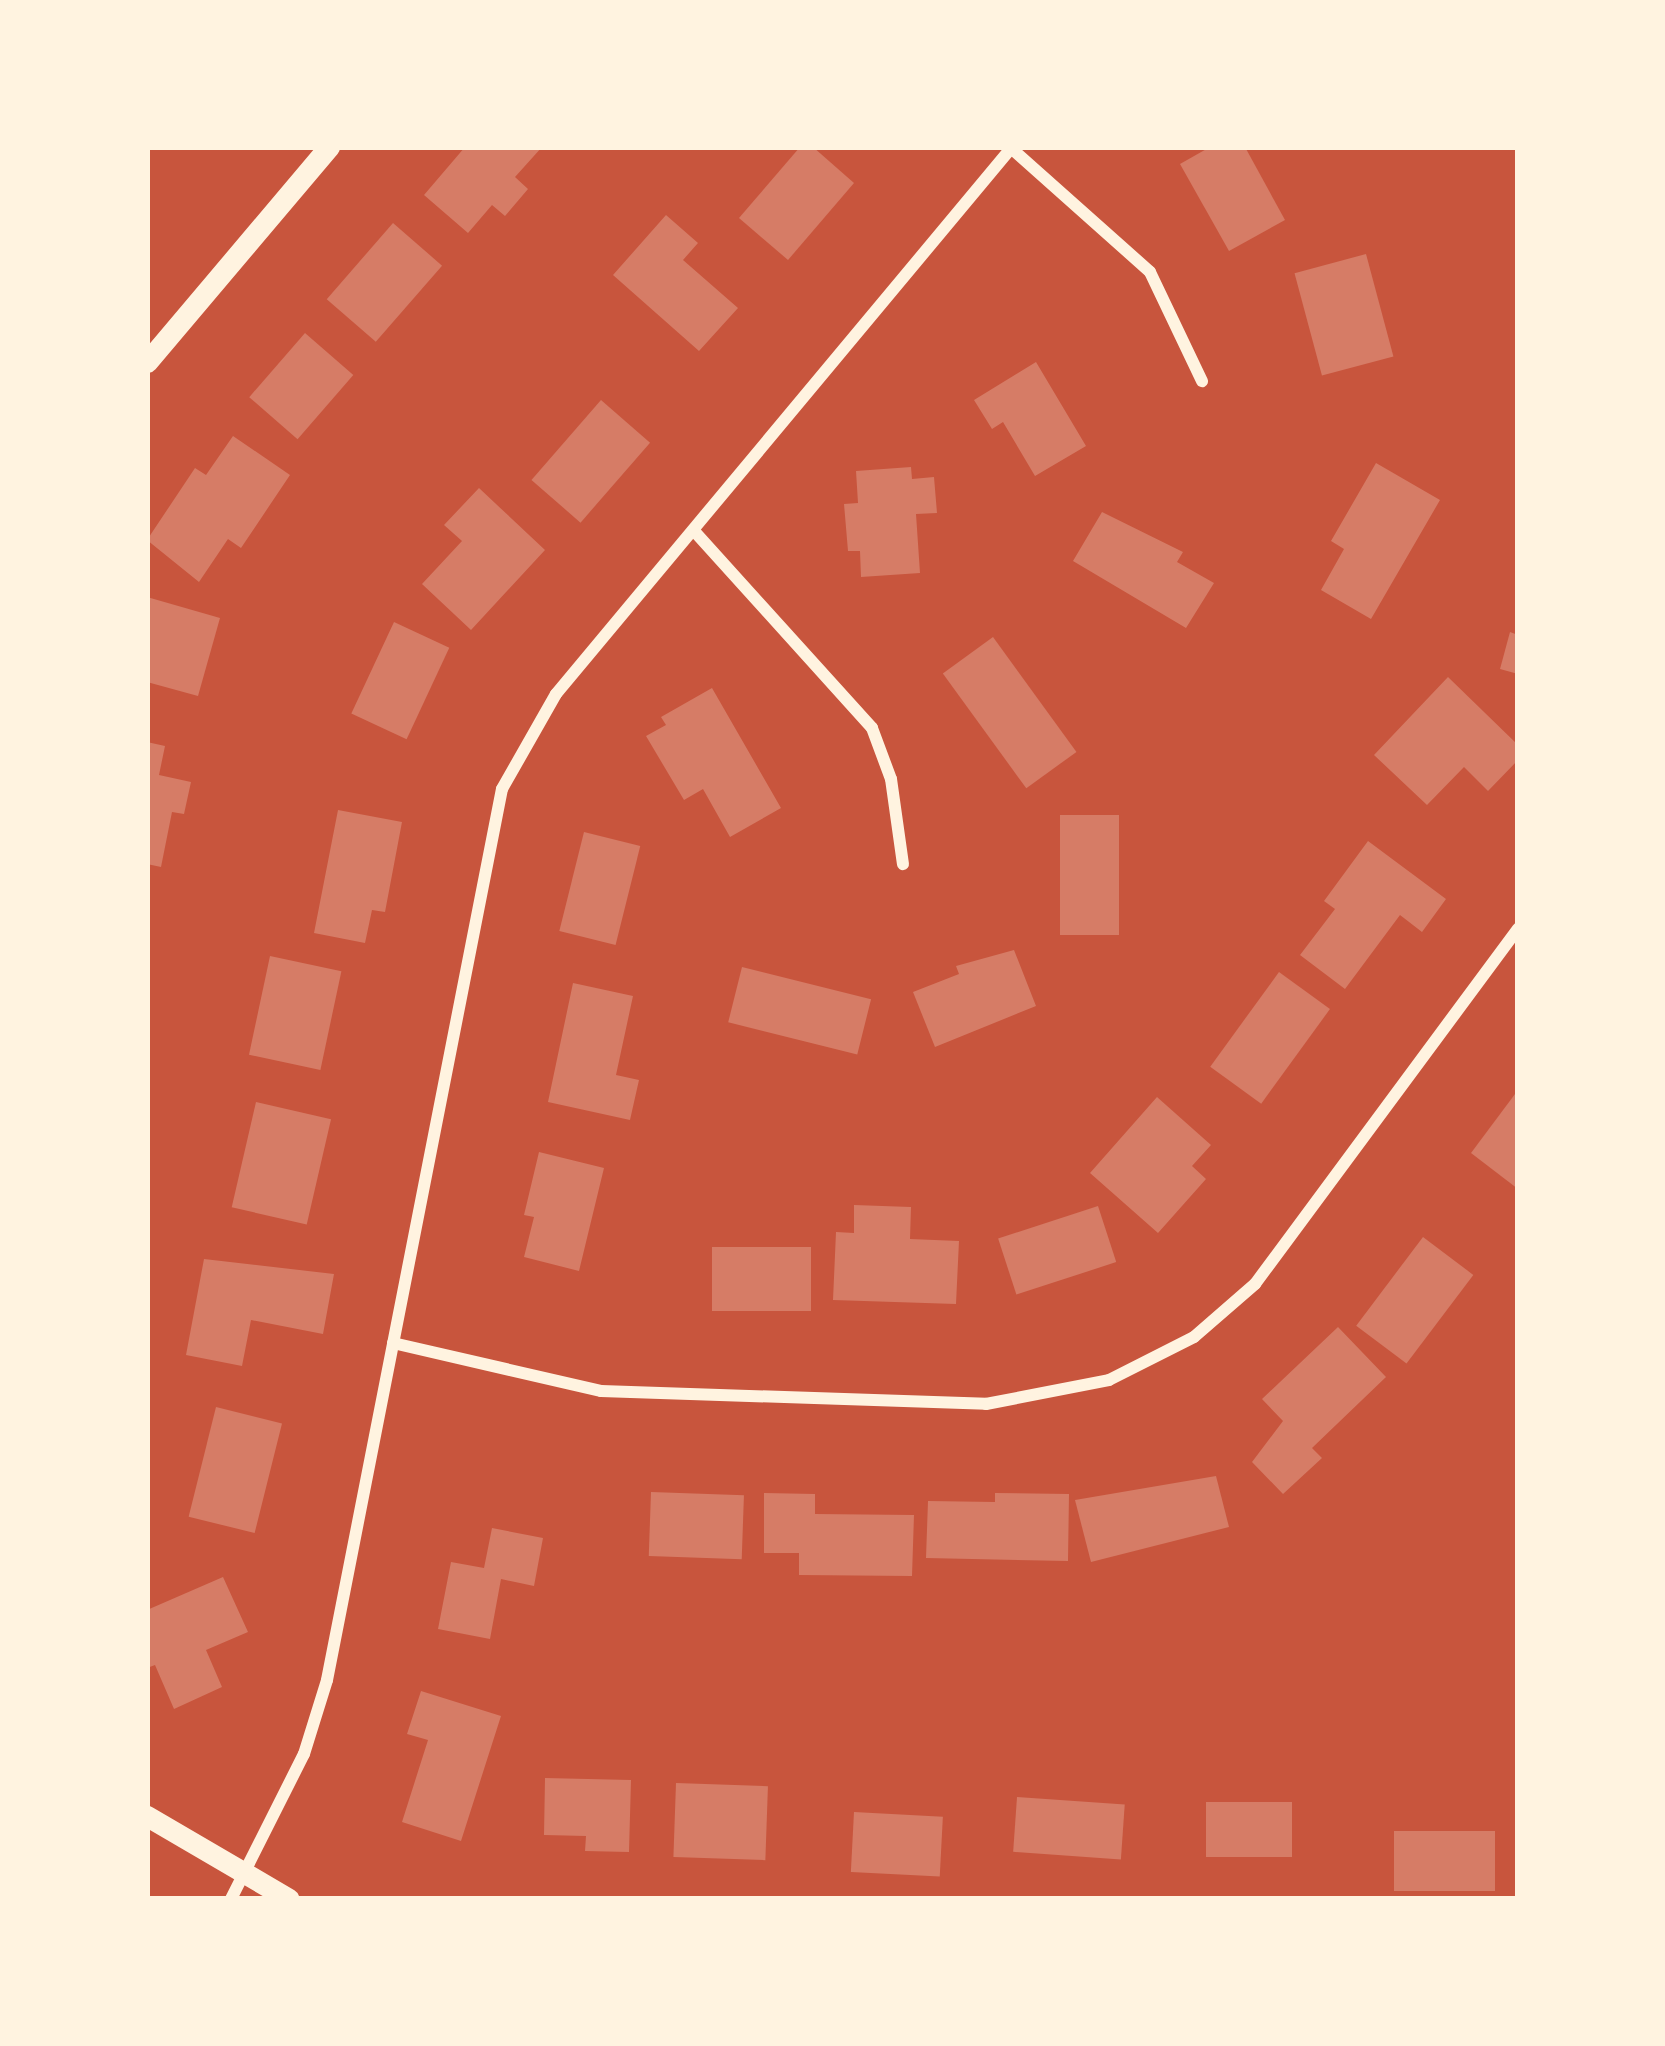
<!DOCTYPE html>
<style>
body{margin:0}
#map{position:relative;width:1665px;height:2046px;overflow:hidden;background:#c8553d;font-family:Commissioner,sans-serif}
div>[style]{position:absolute}
.building>*{inset:0;background:#d67c66;transform-origin:0 0}
.minor>*{height:12px;margin:-6px;padding:0 6px;transform-origin:6px;border-radius:6px;background:#fff3e0}
.tertiary>*{height:21px;margin:-10.5px;padding:0 10.5px;transform-origin:10.5px;border-radius:10.5px;background:#fff3e0}
span{translate:-50% -50%;white-space:nowrap;text-align:center;line-height:1.15;-webkit-text-stroke:9px #fff3e0;paint-order:stroke}
.frame{position:absolute;inset:0;border:150px solid #fff3e0;pointer-events:none}
</style>
<div id="map">
<div class="building">
<i style="clip-path:polygon(465px 147px,542px 147px,515px 177px,528px 189px,505px 216px,492px 205px,468px 233px,424px 195px)"></i>
<i style="clip-path:polygon(800px 147px,813px 147px,854px 183px,788px 260px,739px 218px)"></i>
<i style="clip-path:polygon(1210px 147px,1245px 147px,1285px 220px,1229px 251px,1180px 164px)"></i>
<i style="clip-path:polygon(666px 215px,698px 243px,683px 260px,738px 308px,699px 351px,613px 275px)"></i>
<i style="left:393px;top:223px;width:65px;height:101px;rotate:41deg"></i>
<i style="left:1366px;top:254px;width:106px;height:74px;rotate:75deg"></i>
<i style="left:305px;top:333px;width:64px;height:85px;rotate:41deg"></i>
<i style="clip-path:polygon(1036px 362px,1086px 446px,1035px 476px,1003px 422px,992px 429px,974px 400px)"></i>
<i style="left:601px;top:400px;width:65px;height:106px;rotate:41deg"></i>
<i style="clip-path:polygon(233px 436px,290px 475px,241px 548px,228px 539px,199px 582px,147px 540px,195px 468px,206px 475px)"></i>
<i style="clip-path:polygon(1376px 463px,1440px 500px,1371px 619px,1321px 590px,1344px 549px,1331px 541px)"></i>
<i style="clip-path:polygon(911px 467px,912px 479px,934px 477px,937px 513px,916px 514px,920px 573px,861px 577px,860px 551px,848px 551px,844px 504px,858px 503px,856px 471px)"></i>
<i style="clip-path:polygon(479px 488px,545px 550px,471px 630px,422px 584px,462px 541px,444px 525px)"></i>
<i style="clip-path:polygon(1102px 512px,1183px 552px,1177px 562px,1214px 583px,1186px 628px,1073px 561px)"></i>
<i style="clip-path:polygon(147px 597px,220px 618px,198px 696px,147px 682px)"></i>
<i style="left:394px;top:622px;width:61px;height:101px;rotate:25deg"></i>
<i style="clip-path:polygon(1510px 632px,1518px 635px,1518px 674px,1500px 669px)"></i>
<i style="left:993px;top:637px;width:142px;height:62px;rotate:54deg"></i>
<i style="clip-path:polygon(1448px 677px,1518px 745px,1518px 760px,1488px 791px,1464px 767px,1427px 805px,1374px 755px)"></i>
<i style="clip-path:polygon(712px 688px,781px 808px,730px 837px,703px 789px,684px 800px,646px 736px,666px 725px,661px 717px)"></i>
<i style="clip-path:polygon(147px 742px,165px 746px,159px 775px,191px 782px,184px 814px,172px 812px,161px 867px,147px 864px)"></i>
<i style="clip-path:polygon(338px 810px,402px 822px,385px 912px,372px 910px,365px 943px,314px 933px)"></i>
<i style="left:1060px;top:815px;width:59px;height:120px"></i>
<i style="left:584px;top:832px;width:58px;height:102px;rotate:14deg"></i>
<i style="clip-path:polygon(1368px 841px,1446px 899px,1422px 932px,1400px 915px,1345px 989px,1300px 955px,1335px 909px,1324px 901px)"></i>
<i style="clip-path:polygon(1014px 950px,1036px 1006px,935px 1047px,913px 992px,959px 974px,956px 966px)"></i>
<i style="left:270px;top:956px;width:73px;height:101px;rotate:12deg"></i>
<i style="left:742px;top:967px;width:133px;height:57px;rotate:14deg"></i>
<i style="left:1279px;top:972px;width:63px;height:117px;rotate:36deg"></i>
<i style="clip-path:polygon(573px 983px,633px 996px,616px 1075px,639px 1080px,630px 1120px,548px 1102px)"></i>
<i style="clip-path:polygon(1518px 1090px,1518px 1189px,1471px 1153px)"></i>
<i style="clip-path:polygon(1157px 1097px,1211px 1145px,1192px 1166px,1206px 1179px,1158px 1233px,1090px 1173px)"></i>
<i style="left:256px;top:1102px;width:77px;height:108px;rotate:13deg"></i>
<i style="clip-path:polygon(539px 1152px,604px 1168px,579px 1271px,524px 1257px,534px 1217px,524px 1215px)"></i>
<i style="clip-path:polygon(854px 1205px,911px 1207px,910px 1239px,959px 1241px,956px 1304px,833px 1300px,836px 1232px,854px 1233px)"></i>
<i style="left:1098px;top:1206px;width:59px;height:105px;rotate:72deg"></i>
<i style="left:1423px;top:1237px;width:63px;height:111px;rotate:37deg"></i>
<i style="left:712px;top:1247px;width:99px;height:64px"></i>
<i style="clip-path:polygon(204px 1259px,334px 1274px,323px 1334px,251px 1320px,242px 1366px,186px 1355px)"></i>
<i style="clip-path:polygon(1338px 1327px,1386px 1377px,1312px 1448px,1322px 1458px,1283px 1494px,1252px 1462px,1283px 1421px,1262px 1399px)"></i>
<i style="left:216px;top:1407px;width:68px;height:113px;rotate:14deg"></i>
<i style="clip-path:polygon(1216px 1476px,1229px 1527px,1091px 1562px,1075px 1500px)"></i>
<i style="left:651px;top:1492px;width:93px;height:64px;rotate:2deg"></i>
<i style="clip-path:polygon(764px 1493px,815px 1494px,815px 1514px,914px 1515px,912px 1576px,799px 1575px,799px 1553px,764px 1553px)"></i>
<i style="clip-path:polygon(995px 1493px,1069px 1494px,1068px 1561px,926px 1558px,928px 1501px,995px 1502px)"></i>
<i style="clip-path:polygon(492px 1528px,543px 1538px,534px 1586px,501px 1579px,490px 1639px,438px 1629px,451px 1562px,484px 1568px)"></i>
<i style="clip-path:polygon(223px 1577px,248px 1632px,206px 1650px,222px 1687px,174px 1709px,155px 1665px,147px 1668px,147px 1610px)"></i>
<i style="clip-path:polygon(421px 1691px,501px 1716px,461px 1841px,402px 1822px,428px 1740px,407px 1734px)"></i>
<i style="clip-path:polygon(545px 1778px,631px 1780px,629px 1852px,585px 1851px,586px 1836px,544px 1835px)"></i>
<i style="left:676px;top:1783px;width:92px;height:74px;rotate:2deg"></i>
<i style="left:1017px;top:1797px;width:108px;height:55px;rotate:4deg"></i>
<i style="left:1206px;top:1802px;width:86px;height:55px"></i>
<i style="left:854px;top:1812px;width:89px;height:60px;rotate:3deg"></i>
<i style="left:1394px;top:1831px;width:101px;height:60px"></i>
</div>
<div class="minor">
<i style="left:1011px;top:148px;width:186px;rotate:41.7deg"></i>
<i style="left:1150px;top:272px;width:121px;rotate:64.5deg"></i>
<i style="left:695px;top:532px;width:264px;rotate:47.9deg"></i>
<i style="left:872px;top:728px;width:54px;rotate:69.6deg"></i>
<i style="left:891px;top:779px;width:86px;rotate:82deg"></i>
<i style="left:393px;top:1343px;width:213px;rotate:13deg"></i>
<i style="left:601px;top:1391px;width:385px;rotate:1.9deg"></i>
<i style="left:986px;top:1404px;width:125px;rotate:-11deg"></i>
<i style="left:1109px;top:1380px;width:95px;rotate:-26.8deg"></i>
<i style="left:1194px;top:1337px;width:81px;rotate:-41deg"></i>
<i style="left:1255px;top:1284px;width:442px;rotate:-53.5deg"></i>
<i style="left:231px;top:1899px;width:162px;rotate:-63.3deg"></i>
<i style="left:304px;top:1754px;width:77px;rotate:-72.7deg"></i>
<i style="left:327px;top:1680px;width:908px;rotate:-78.89deg"></i>
<i style="left:502px;top:789px;width:109px;rotate:-60.4deg"></i>
<i style="left:556px;top:694px;width:712px;rotate:-50.18deg"></i>
</div>
<div class="tertiary">
<i style="left:147px;top:362px;width:282px;rotate:-49.8deg"></i>
<i style="left:147px;top:1816px;width:164px;rotate:30.3deg"></i>
</div>
<div class="frame"></div>
</div>
